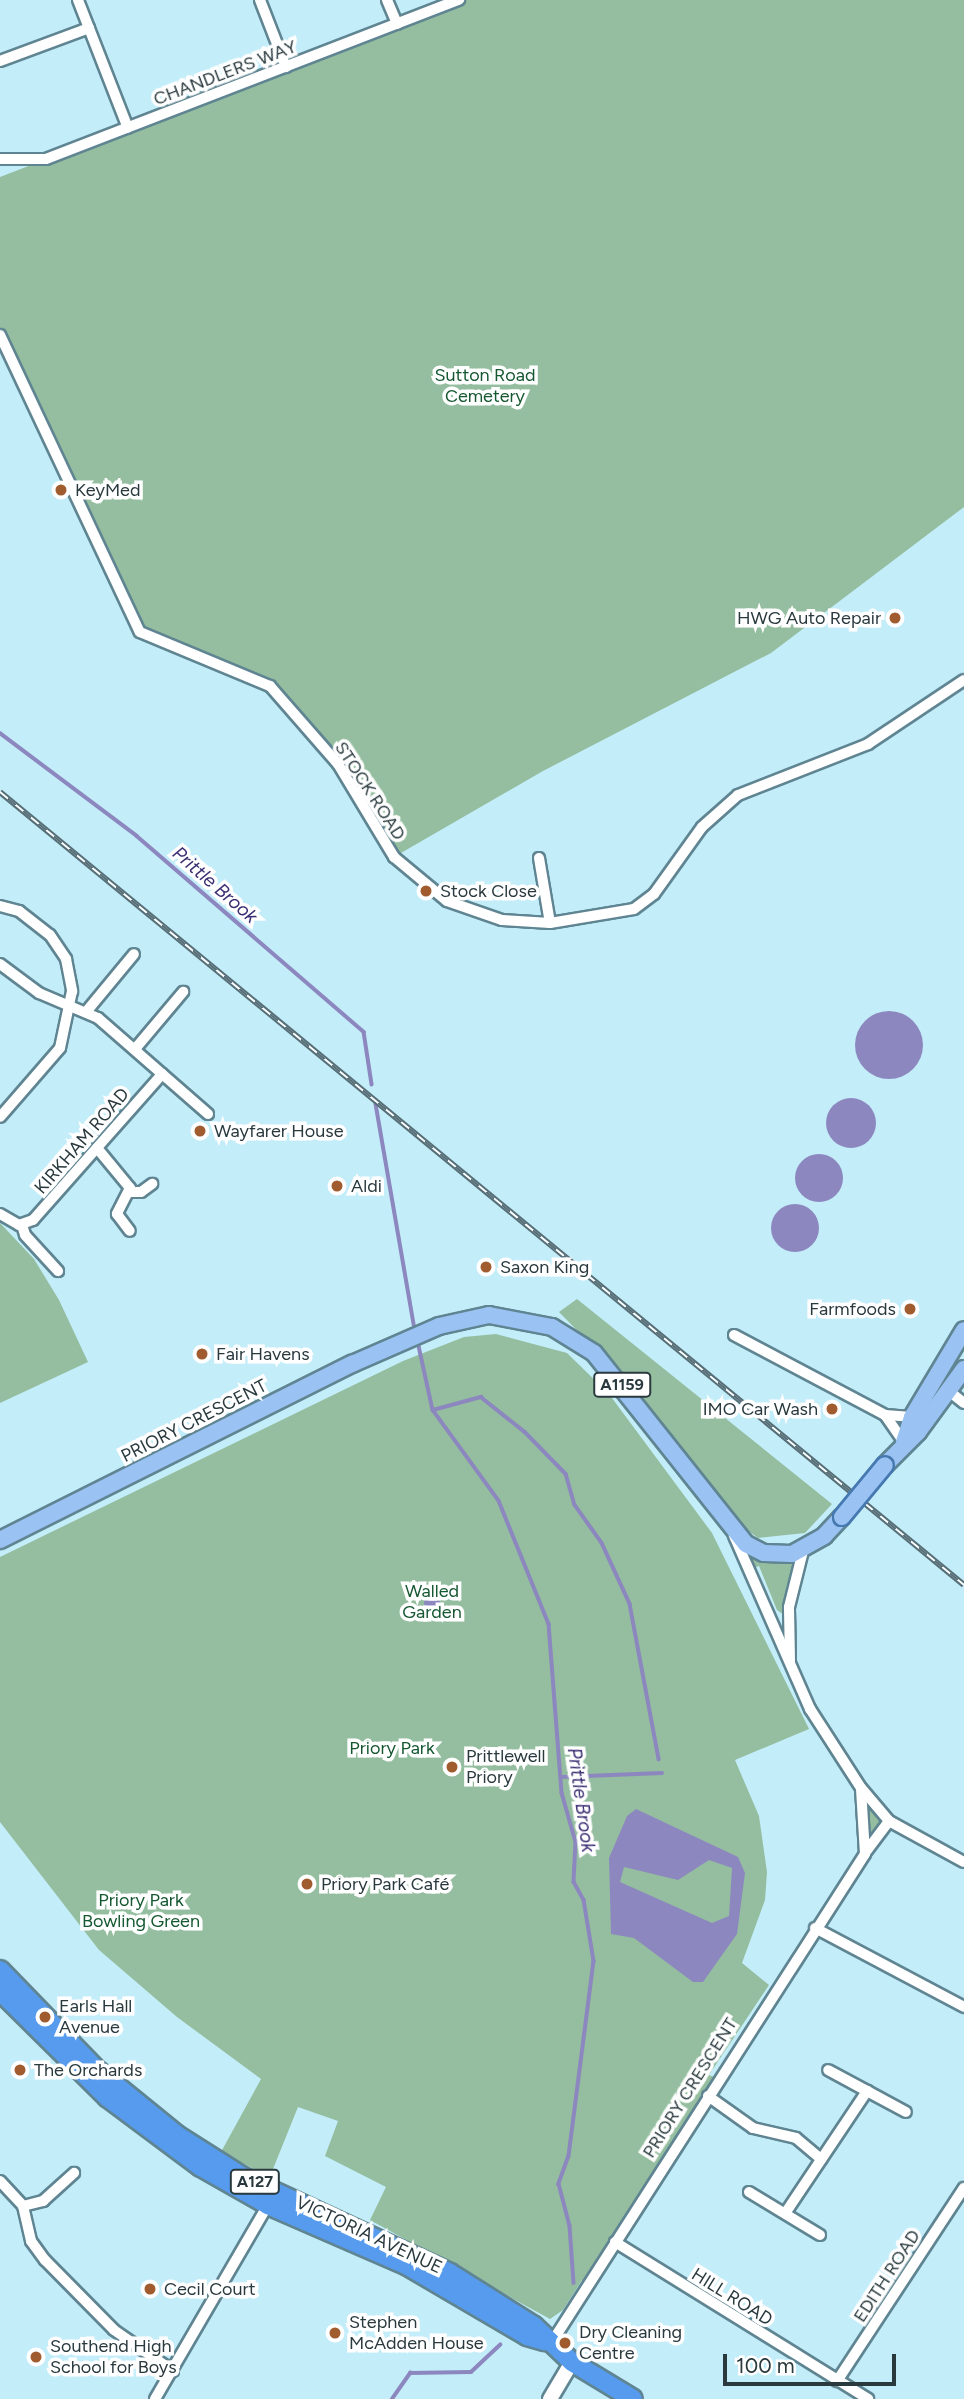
<!DOCTYPE html>
<meta charset="utf-8">
<style>
body{margin:0}
#map{position:relative;width:964px;height:2399px;overflow:hidden;background:#c4edfa;font-family:Figtree,sans-serif}
div>[style]{position:absolute}
.green>*{inset:0;background:#94be9f}
.water>*{inset:0;background:#8c87bf}
.round{border-radius:50%}
.stream>*{height:3.5px;margin:-1.75px;padding:0 1.75px;transform-origin:1.75px;border-radius:1.75px;background:#8c87bf}
.roads{filter:drop-shadow(2px 0 #608592) drop-shadow(-2px 0 #608592) drop-shadow(0 2px #608592) drop-shadow(0 -2px #608592)}
.street>*{height:10px;margin:-5px;padding:0 5px;transform-origin:5px;border-radius:5px;background:#fff}
.secondary>*{height:14px;margin:-7px;padding:0 7px;transform-origin:7px;border-radius:7px;background:#fff}
.primary>*{height:16px;margin:-8px;padding:0 8px;transform-origin:8px;border-radius:8px;background:#9ac3f4}
.highway>*{height:18px;margin:-9px;padding:0 9px;transform-origin:9px;border-radius:9px;background:#569bed}
.rail>*{height:6px;margin-top:-3px;transform-origin:0;background:repeating-linear-gradient(90deg,#fff 0 10px,#576e76 0 20px);box-sizing:border-box;border-block:2px solid #576e76}
.bridges{filter:drop-shadow(2px 0 #4679b0) drop-shadow(-2px 0 #4679b0) drop-shadow(0 2px #4679b0) drop-shadow(0 -2px #4679b0)}
.primary-bridge>*{height:16px;margin:-8px;padding:0 8px;transform-origin:8px;border-radius:8px;background:#9ac3f4}
.dots>*{width:19px;height:19px;translate:-50% -50%;box-sizing:border-box;border:4px solid #fff;border-radius:50%}
span{translate:-50% -50%;white-space:nowrap;text-align:center;line-height:1.15;-webkit-text-stroke:7px #fff;paint-order:stroke}
.shield-label span{padding:2px 5px;background:#fff;border:2px solid;border-radius:5px;-webkit-text-stroke-width:0}
.shield-label{font-size:16px;color:#29393e;font-weight:700}
.street-label{font-size:18px;color:#29393e}
.park-label{font-size:18px;color:#155730}
.poi-label{font-size:18px;color:#29393e}
.left{translate:0 -50%;text-align:left}
.right{translate:-100% -50%;text-align:right}
.water-label{font-size:19px;color:#3b2e73;font-style:italic}
.scale{position:absolute;left:723px;top:2354px;width:173px;height:32px;box-sizing:border-box;border:4px solid #29393e;border-top:0;padding-left:9px;font-size:21px;line-height:24px;white-space:nowrap;color:#29393e;-webkit-text-stroke:5px #fff;paint-order:stroke}
</style>
<div id="map">
<div class="green">
<i style="clip-path:polygon(459px 0,964px 0,964px 507px,771px 653px,543px 771px,394px 857px,338px 764px,270px 686px,140px 632px,0 335px,0 177px)"></i>
<i style="clip-path:polygon(0 1223px,34px 1259px,59px 1300px,88px 1362px,0 1403px)"></i>
<i style="clip-path:polygon(577px 1299px,832px 1504px,805px 1533px,758px 1538px,735px 1521px,618px 1372px,559px 1312px)"></i>
<i style="clip-path:polygon(496px 1334px,567px 1353px,609px 1394px,712px 1533px,809px 1729px,735px 1760px,759px 1816px,767px 1872px,765px 1900px,742px 1963px,769px 1985px,709px 2075px,714px 2077px,583px 2285px,582px 2280px,563px 2310px,550px 2319px,370px 2220px,386px 2187px,325px 2156px,338px 2121px,298px 2107px,273px 2169px,260px 2172px,221px 2152px,261px 2079px,177px 2017px,99px 1950px,0 1822px,0 1557px,403px 1361px,464px 1337px)"></i>
<i style="clip-path:polygon(739px 1546px,795px 1560px,784px 1615px,777px 1610px,759px 1566px,751px 1569px)"></i>
<i style="clip-path:polygon(861px 1788px,889px 1821px,865px 1854px)"></i>
</div>
<div class="water">
<i class="round" style="left:855px;top:1011px;width:68px;height:68px"></i>
<i class="round" style="left:826px;top:1098px;width:50px;height:50px"></i>
<i class="round" style="left:795px;top:1154px;width:48px;height:48px"></i>
<i class="round" style="left:771px;top:1204px;width:48px;height:48px"></i>
<i class="round" style="left:424px;top:1595px;width:16px;height:16px"></i>
<i style="clip-path:polygon(evenodd,636px 1809px,738px 1857px,745px 1873px,737px 1934px,703px 1982px,693px 1982px,634px 1938px,611px 1934px,609px 1858px,627px 1816px,636px 1809px,709px 1860px,732px 1868px,729px 1916px,712px 1923px,620px 1882px,624px 1867px,678px 1880px,709px 1860px)"></i>
</div>
<div class="stream">
<i style="left:0;top:733px;width:171px;rotate:36.9deg"></i>
<i style="left:137px;top:836px;width:300px;rotate:40.8deg"></i>
<i style="left:364px;top:1032px;width:53px;rotate:81.3deg"></i>
<i style="left:376px;top:1104px;width:224px;rotate:80.2deg"></i>
<i style="left:419px;top:1346px;width:66px;rotate:77.7deg"></i>
<i style="left:433px;top:1410px;width:112px;rotate:54deg"></i>
<i style="left:499px;top:1501px;width:133px;rotate:67.9deg"></i>
<i style="left:549px;top:1624px;width:169px;rotate:85.6deg"></i>
<i style="left:562px;top:1793px;width:51px;rotate:74.1deg"></i>
<i style="left:576px;top:1842px;width:40px;rotate:92.9deg"></i>
<i style="left:574px;top:1882px;width:21px;rotate:61deg"></i>
<i style="left:584px;top:1900px;width:62px;rotate:80.7deg"></i>
<i style="left:594px;top:1961px;width:197px;rotate:97.3deg"></i>
<i style="left:569px;top:2156px;width:30px;rotate:110deg"></i>
<i style="left:559px;top:2184px;width:43px;rotate:75.3deg"></i>
<i style="left:570px;top:2226px;width:57px;rotate:86deg"></i>
<i style="left:433px;top:1410px;width:50px;rotate:-15.2deg"></i>
<i style="left:481px;top:1397px;width:56px;rotate:38.5deg"></i>
<i style="left:525px;top:1432px;width:59px;rotate:45.7deg"></i>
<i style="left:566px;top:1474px;width:32px;rotate:74deg"></i>
<i style="left:575px;top:1505px;width:47px;rotate:54.6deg"></i>
<i style="left:602px;top:1543px;width:67px;rotate:65.3deg"></i>
<i style="left:630px;top:1604px;width:158px;rotate:79.4deg"></i>
<i style="left:561px;top:1777px;width:101px;rotate:-2.3deg"></i>
<i style="left:392px;top:2399px;width:32px;rotate:-55deg"></i>
<i style="left:410px;top:2373px;width:61px;rotate:-0.9deg"></i>
<i style="left:471px;top:2372px;width:40px;rotate:-43deg"></i>
</div>
<div class="roads">
<div class="street">
<i style="left:78px;top:0;width:137px;rotate:68.7deg"></i>
<i style="left:260px;top:0;width:72px;rotate:68.8deg"></i>
<i style="left:387px;top:0;width:26px;rotate:67deg"></i>
<i style="left:0;top:61px;width:95px;rotate:-20.3deg"></i>
<i style="left:0;top:159px;width:46px"></i>
<i style="left:46px;top:159px;width:443px;rotate:-21.1deg"></i>
<i style="left:0;top:335px;width:328px;rotate:64.8deg"></i>
<i style="left:140px;top:632px;width:141px;rotate:22.6deg"></i>
<i style="left:270px;top:686px;width:103px;rotate:48.9deg"></i>
<i style="left:338px;top:764px;width:109px;rotate:58.9deg"></i>
<i style="left:394px;top:857px;width:69px;rotate:39.7deg"></i>
<i style="left:447px;top:901px;width:58px;rotate:19.1deg"></i>
<i style="left:502px;top:920px;width:48px;rotate:3.6deg"></i>
<i style="left:550px;top:923px;width:85px;rotate:-9.5deg"></i>
<i style="left:634px;top:909px;width:25px;rotate:-37deg"></i>
<i style="left:654px;top:894px;width:82px;rotate:-54.4deg"></i>
<i style="left:702px;top:827px;width:48px;rotate:-41.6deg"></i>
<i style="left:738px;top:795px;width:140px;rotate:-21.4deg"></i>
<i style="left:868px;top:744px;width:115px;rotate:-33.7deg"></i>
<i style="left:539px;top:858px;width:66px;rotate:80.4deg"></i>
<i style="left:0;top:906px;width:20px;rotate:15deg"></i>
<i style="left:19px;top:911px;width:39px;rotate:38deg"></i>
<i style="left:50px;top:935px;width:29px;rotate:56deg"></i>
<i style="left:66px;top:959px;width:33px;rotate:79deg"></i>
<i style="left:72px;top:991px;width:58px;rotate:101.9deg"></i>
<i style="left:60px;top:1048px;width:91px;rotate:131deg"></i>
<i style="left:0;top:964px;width:49px;rotate:36.6deg"></i>
<i style="left:39px;top:993px;width:64px;rotate:23deg"></i>
<i style="left:98px;top:1018px;width:146px;rotate:41.1deg"></i>
<i style="left:86px;top:1012px;width:75px;rotate:-50.4deg"></i>
<i style="left:135px;top:1049px;width:75px;rotate:-49.9deg"></i>
<i style="left:97px;top:1148px;width:52px;rotate:50.5deg"></i>
<i style="left:130px;top:1188px;width:29px;rotate:117deg"></i>
<i style="left:117px;top:1214px;width:21px;rotate:53deg"></i>
<i style="left:131px;top:1192px;width:10px"></i>
<i style="left:141px;top:1192px;width:14px;rotate:-36deg"></i>
<i style="left:0;top:1214px;width:22px;rotate:30deg"></i>
<i style="left:19px;top:1225px;width:15px;rotate:-20deg"></i>
<i style="left:33px;top:1220px;width:195px;rotate:-48.5deg"></i>
<i style="left:22px;top:1225px;width:10px;rotate:73deg"></i>
<i style="left:25px;top:1235px;width:49px;rotate:47.5deg"></i>
<i style="left:734px;top:1335px;width:171px;rotate:27.9deg"></i>
<i style="left:885px;top:1415px;width:27px;rotate:4deg"></i>
<i style="left:949px;top:1391px;width:19px;rotate:39deg"></i>
<i style="left:885px;top:1415px;width:33px;rotate:55deg"></i>
<i style="left:790px;top:1661px;width:54px;rotate:-91.1deg"></i>
<i style="left:789px;top:1607px;width:58px;rotate:-76deg"></i>
<i style="left:862px;top:1789px;width:42px;rotate:49.8deg"></i>
<i style="left:889px;top:1821px;width:85px;rotate:28.7deg"></i>
<i style="left:865px;top:1853px;width:40px;rotate:-53deg"></i>
<i style="left:815px;top:1928px;width:169px;rotate:27.9deg"></i>
<i style="left:867px;top:2091px;width:44px;rotate:28.3deg"></i>
<i style="left:708px;top:2096px;width:55px;rotate:35.4deg"></i>
<i style="left:753px;top:2128px;width:44px;rotate:13.1deg"></i>
<i style="left:796px;top:2138px;width:33px;rotate:40deg"></i>
<i style="left:0;top:2181px;width:34px;rotate:47deg"></i>
<i style="left:23px;top:2206px;width:21px;rotate:-14deg"></i>
<i style="left:43px;top:2201px;width:42px;rotate:-42.1deg"></i>
<i style="left:749px;top:2192px;width:83px;rotate:31.2deg"></i>
<i style="left:23px;top:2206px;width:36px;rotate:77deg"></i>
<i style="left:31px;top:2241px;width:24px;rotate:54deg"></i>
<i style="left:45px;top:2260px;width:98px;rotate:45.4deg"></i>
<i style="left:114px;top:2330px;width:72px;rotate:34.8deg"></i>
<i style="left:786px;top:2212px;width:146px;rotate:-56.2deg"></i>
<i style="left:867px;top:2091px;width:44px;rotate:-151.7deg"></i>
<i style="left:615px;top:2242px;width:298px;rotate:31.8deg"></i>
<i style="left:550px;top:2345px;width:583px;rotate:-57.32deg"></i>
<i style="left:865px;top:1854px;width:66px;rotate:-93.5deg"></i>
<i style="left:861px;top:1788px;width:94px;rotate:-122.8deg"></i>
<i style="left:810px;top:1709px;width:189px;rotate:-113.7deg"></i>
<i style="left:837px;top:2381px;width:231px;rotate:-56.7deg"></i>
<i style="left:155px;top:2399px;width:225px;rotate:-59.8deg"></i>
</div>
<div class="secondary">
<i style="left:550px;top:2399px;width:43px;rotate:-59.3deg"></i>
</div>
<div class="primary">
<i style="left:904px;top:1442px;width:26px;rotate:-72deg"></i>
<i style="left:912px;top:1417px;width:101px;rotate:-59.1deg"></i>
<i style="left:885px;top:1465px;width:47px;rotate:-45deg"></i>
<i style="left:918px;top:1432px;width:78px;rotate:-53.9deg"></i>
<i style="left:0;top:1540px;width:394px;rotate:-26.6deg"></i>
<i style="left:352px;top:1364px;width:95px;rotate:-23.6deg"></i>
<i style="left:439px;top:1326px;width:51px;rotate:-12.4deg"></i>
<i style="left:489px;top:1315px;width:64px;rotate:10.8deg"></i>
<i style="left:552px;top:1327px;width:49px;rotate:31.8deg"></i>
<i style="left:594px;top:1353px;width:244px;rotate:51.5deg"></i>
<i style="left:746px;top:1544px;width:20px;rotate:27deg"></i>
<i style="left:764px;top:1553px;width:28px;rotate:2deg"></i>
<i style="left:792px;top:1554px;width:37px;rotate:-29deg"></i>
<i style="left:824px;top:1536px;width:26px;rotate:-47deg"></i>
</div>
<div class="highway">
<i style="left:0;top:1970px;width:139px;rotate:45.9deg"></i>
<i style="left:97px;top:2070px;width:103px;rotate:39.1deg"></i>
<i style="left:177px;top:2135px;width:78px;rotate:32.5deg"></i>
<i style="left:243px;top:2177px;width:228px;rotate:24.9deg"></i>
<i style="left:450px;top:2273px;width:99px;rotate:32.2deg"></i>
<i style="left:534px;top:2326px;width:52px;rotate:43.5deg"></i>
<i style="left:572px;top:2362px;width:71px;rotate:31.2deg"></i>
<i style="left:0;top:1991px;width:151px;rotate:44.7deg"></i>
<i style="left:107px;top:2097px;width:117px;rotate:36.7deg"></i>
<i style="left:201px;top:2167px;width:77px;rotate:29.6deg"></i>
<i style="left:268px;top:2205px;width:150px;rotate:23.5deg"></i>
<i style="left:406px;top:2265px;width:140px;rotate:30.4deg"></i>
<i style="left:527px;top:2336px;width:19px;rotate:16deg"></i>
</div>
</div>
<div class="rail">
<i style="left:0;top:792px;width:1248px;rotate:39.44deg"></i>
</div>
<div class="bridges">
<div class="primary-bridge">
<i style="left:842px;top:1517px;width:67px;rotate:-50.4deg"></i>
</div>
</div>
<div class="dots">
<i style="left:61px;top:490px;background:#a05c2e"></i>
<i style="left:895px;top:618px;background:#a05c2e"></i>
<i style="left:426px;top:891px;background:#a05c2e"></i>
<i style="left:200px;top:1131px;background:#a05c2e"></i>
<i style="left:337px;top:1186px;background:#a05c2e"></i>
<i style="left:486px;top:1267px;background:#a05c2e"></i>
<i style="left:910px;top:1309px;background:#a05c2e"></i>
<i style="left:202px;top:1354px;background:#a05c2e"></i>
<i style="left:832px;top:1409px;background:#a05c2e"></i>
<i style="left:452px;top:1767px;background:#a05c2e"></i>
<i style="left:307px;top:1884px;background:#a05c2e"></i>
<i style="left:45px;top:2017px;background:#a05c2e"></i>
<i style="left:20px;top:2070px;background:#a05c2e"></i>
<i style="left:150px;top:2289px;background:#a05c2e"></i>
<i style="left:335px;top:2333px;background:#a05c2e"></i>
<i style="left:565px;top:2343px;background:#a05c2e"></i>
<i style="left:36px;top:2357px;background:#a05c2e"></i>
</div>
<div class="shield-label">
<span style="left:622px;top:1385px">A1159</span>
<span style="left:255px;top:2182px">A127</span>
</div>
<div class="street-label">
<span style="left:225px;top:73px;rotate:-21deg">CHANDLERS WAY</span>
<span style="left:370px;top:791px;rotate:57deg">STOCK ROAD</span>
<span style="left:82px;top:1141px;rotate:-49deg">KIRKHAM ROAD</span>
<span style="left:194px;top:1421px;rotate:-27deg">PRIORY CRESCENT</span>
<span style="left:690px;top:2088px;rotate:-58deg">PRIORY CRESCENT</span>
<span style="left:369px;top:2235px;rotate:25deg">VICTORIA AVENUE</span>
<span style="left:887px;top:2276px;rotate:-57deg">EDITH ROAD</span>
<span style="left:732px;top:2297px;rotate:32deg">HILL ROAD</span>
</div>
<div class="park-label">
<span style="left:485px;top:386px">Sutton Road<br>Cemetery</span>
<span style="left:432px;top:1602px">Walled<br>Garden</span>
<span style="left:392px;top:1748px">Priory Park</span>
<span style="left:141px;top:1911px">Priory Park<br>Bowling Green</span>
</div>
<div class="poi-label">
<span class="left" style="left:75px;top:490px">KeyMed</span>
<span class="right" style="left:881px;top:618px">HWG Auto Repair</span>
<span class="left" style="left:440px;top:891px">Stock Close</span>
<span class="left" style="left:214px;top:1131px">Wayfarer House</span>
<span class="left" style="left:351px;top:1186px">Aldi</span>
<span class="left" style="left:500px;top:1267px">Saxon King</span>
<span class="right" style="left:896px;top:1309px">Farmfoods</span>
<span class="left" style="left:216px;top:1354px">Fair Havens</span>
<span class="right" style="left:818px;top:1409px">IMO Car Wash</span>
<span class="left" style="left:466px;top:1767px">Prittlewell<br>Priory</span>
<span class="left" style="left:321px;top:1884px">Priory Park Café</span>
<span class="left" style="left:59px;top:2017px">Earls Hall<br>Avenue</span>
<span class="left" style="left:34px;top:2070px">The Orchards</span>
<span class="left" style="left:164px;top:2289px">Cecil Court</span>
<span class="left" style="left:349px;top:2333px">Stephen<br>McAdden House</span>
<span class="left" style="left:579px;top:2343px">Dry Cleaning<br>Centre</span>
<span class="left" style="left:50px;top:2357px">Southend High<br>School for Boys</span>
</div>
<div class="water-label">
<span style="left:215px;top:885px;rotate:41deg">Prittle Brook</span>
<span style="left:581px;top:1800px;rotate:82deg">Prittle Brook</span>
</div>
<div class="scale">100 m</div>
</div>
